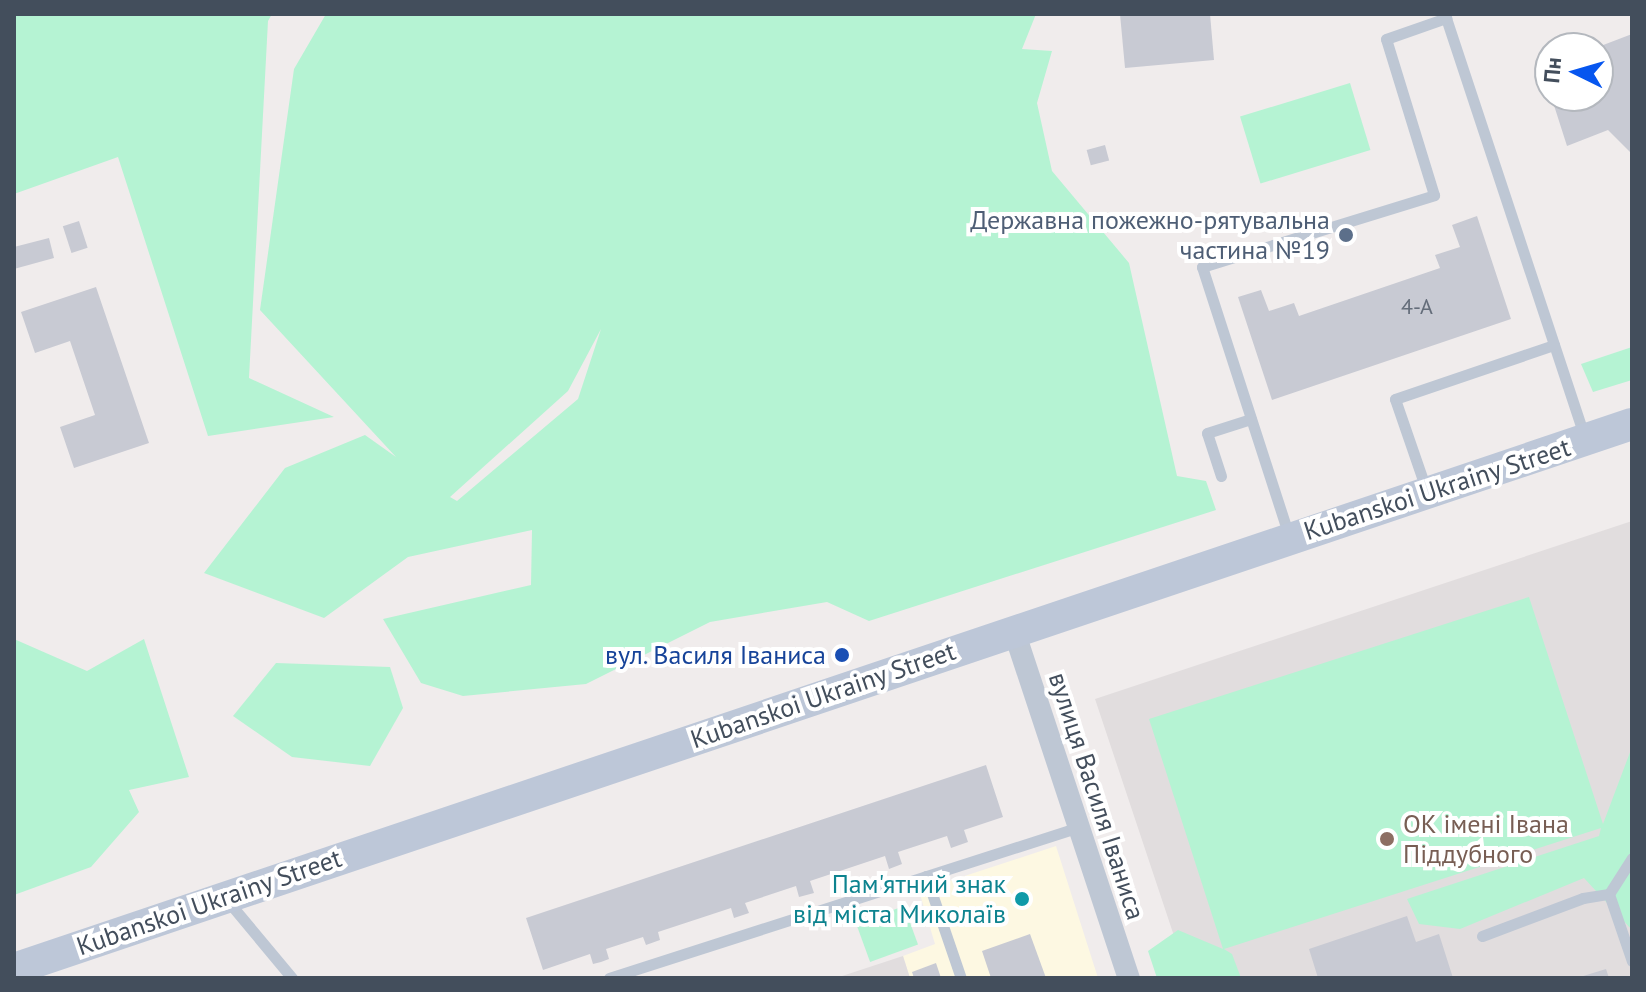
<!DOCTYPE html>
<meta charset="utf-8">
<style>
body{margin:0}
#map{position:relative;width:1646px;height:992px;overflow:hidden;background:#f0ecec;font-family:"PT Sans",sans-serif}
div>[style]{position:absolute}
.commercial>*{inset:0;background:#fdf8e2}
.education>*{inset:0;background:#e1ddde}
.green>*{inset:0;background:#b5f3d3;transform-origin:0 0}
.building>*{inset:0;background:#c8cad3;transform-origin:0 0}
.lane>*{height:11px;margin:-5.5px;padding:0 5.5px;transform-origin:5.5px;border-radius:5.5px;background:#bec7d4}
.street>*{height:22px;margin:-11px;padding:0 11px;transform-origin:11px;border-radius:11px;background:#bec7d4}
.secondary>*{height:32px;margin:-16px;padding:0 16px;transform-origin:16px;border-radius:16px;background:#bdc7d8}
.dots>*{width:22px;height:22px;translate:-50% -50%;box-sizing:border-box;border:4px solid #fff;border-radius:50%}
span{translate:-50% -50%;white-space:nowrap;text-align:center;line-height:1.15;-webkit-text-stroke:8px #fff;paint-order:stroke}
.number-label{font-size:22px;color:#646d7a}
.number-label span{-webkit-text-stroke-width:0}
.service-label{font-size:26px;color:#4e5e75}
.right{translate:-100% -50%;text-align:right}
.street-label{font-size:26px;color:#434e5c}
.transit-label{font-size:26px;color:#164399}
.education-label{font-size:26px;color:#785e54}
.left{translate:0 -50%;text-align:left}
.culture-label{font-size:26px;color:#0d838f}
.frame{position:absolute;inset:0;border:16px solid #434e5c;pointer-events:none}
.north{position:absolute;left:1534px;top:32px;width:80px;height:80px;box-sizing:border-box;background:#fff;border:2px solid #b4b8be;border-radius:50%;rotate:275deg;font-size:22px;font-weight:700;line-height:32px;text-align:center;color:#434e5c}
.north::after{content:'';display:block;margin:auto;width:28px;height:36px;background:#0756ef;clip-path:polygon(50% 0,100% 100%,50% 72%,0 100%)}
</style>
<div id="map">
<div class="commercial">
<i style="clip-path:polygon(1056px 846px,1098px 978px,910px 978px,903px 956px,935px 944px,919px 891px)"></i>
</div>
<div class="education">
<i style="clip-path:polygon(1632px 521px,1632px 978px,1188px 978px,1095px 699px)"></i>
<i style="clip-path:polygon(903px 956px,910px 978px,836px 978px)"></i>
</div>
<div class="green">
<i style="clip-path:polygon(14px 14px,272px 14px,268px 21px,249px 378px,334px 417px,208px 436px,118px 157px,14px 194px)"></i>
<i style="clip-path:polygon(evenodd,326px 14px,1036px 14px,1022px 49px,1052px 51px,1037px 103px,1052px 171px,1129px 263px,1177px 476px,1206px 481px,1216px 510px,869px 621px,827px 602px,710px 622px,586px 684px,463px 696px,421px 683px,383px 619px,531px 585px,532px 530px,408px 557px,324px 618px,204px 573px,285px 468px,365px 435px,396px 457px,260px 310px,294px 69px,326px 14px,601px 329px,578px 399px,457px 501px,450px 497px,568px 391px,601px 329px)"></i>
<i style="left:1350px;top:83px;width:70px;height:115px;rotate:73deg"></i>
<i style="clip-path:polygon(1632px 347px,1632px 380px,1593px 392px,1581px 364px)"></i>
<i style="clip-path:polygon(1529px 597px,1603px 824px,1632px 747px,1632px 930px,1584px 878px,1460px 929px,1419px 924px,1407px 899px,1599px 836px,1601px 828px,1224px 949px,1232px 954px,1241px 978px,1157px 978px,1148px 951px,1178px 930px,1223px 949px,1149px 719px)"></i>
<i style="clip-path:polygon(14px 639px,87px 671px,144px 639px,189px 777px,129px 790px,139px 812px,91px 867px,14px 895px)"></i>
<i style="clip-path:polygon(276px 663px,390px 667px,403px 708px,370px 766px,292px 757px,233px 716px)"></i>
<i style="left:904px;top:906px;width:41px;height:51px;rotate:70deg"></i>
</div>
<div class="building">
<i style="clip-path:polygon(1120px 14px,1210px 14px,1214px 60px,1125px 68px)"></i>
<i style="clip-path:polygon(1632px 34px,1632px 154px,1608px 130px,1567px 146px,1551px 96px,1598px 96px,1598px 47px)"></i>
<i style="left:1105px;top:145px;width:16px;height:19px;rotate:75deg"></i>
<i style="clip-path:polygon(1477px 216px,1511px 319px,1272px 400px,1238px 297px,1261px 290px,1269px 311px,1294px 303px,1299px 316px,1440px 268px,1435px 255px,1460px 247px,1452px 225px)"></i>
<i style="left:79px;top:221px;width:28px;height:17px;rotate:72deg"></i>
<i style="clip-path:polygon(49px 238px,54px 258px,14px 269px,14px 247px)"></i>
<i style="clip-path:polygon(96px 287px,149px 443px,74px 468px,60px 427px,95px 415px,70px 341px,35px 353px,21px 312px)"></i>
<i style="clip-path:polygon(986px 765px,1003px 817px,964px 830px,968px 842px,951px 848px,947px 836px,898px 852px,902px 864px,889px 869px,885px 856px,810px 881px,814px 893px,799px 897px,796px 886px,745px 903px,749px 913px,734px 918px,731px 908px,658px 932px,660px 940px,646px 945px,643px 937px,606px 949px,609px 959px,601px 962px,593px 964px,590px 954px,543px 970px,526px 918px)"></i>
<i style="clip-path:polygon(1407px 916px,1416px 942px,1439px 934px,1453px 978px,1318px 978px,1309px 949px)"></i>
<i style="clip-path:polygon(1030px 934px,1046px 978px,991px 978px,982px 951px)"></i>
<i style="clip-path:polygon(936px 963px,941px 978px,914px 978px,912px 972px)"></i>
<i style="clip-path:polygon(1606px 969px,1609px 978px,1580px 978px,1580px 977px)"></i>
</div>
<div class="lane">
<i style="left:1221px;top:476px;width:45px;rotate:-108deg"></i>
<i style="left:1207px;top:433px;width:46px;rotate:-17.7deg"></i>
<i style="left:1426px;top:489px;width:95px;rotate:-109deg"></i>
<i style="left:1395px;top:399px;width:168px;rotate:-18.8deg"></i>
<i style="left:1289px;top:536px;width:283px;rotate:-107.9deg"></i>
<i style="left:1202px;top:267px;width:243px;rotate:-17.2deg"></i>
<i style="left:1434px;top:195px;width:163px;rotate:-107.1deg"></i>
<i style="left:1386px;top:39px;width:64px;rotate:-19.3deg"></i>
<i style="left:1446px;top:18px;width:443px;rotate:71.7deg"></i>
<i style="left:1632px;top:858px;width:43px;rotate:122.6deg"></i>
<i style="left:1609px;top:894px;width:71px;rotate:71.1deg"></i>
<i style="left:926px;top:876px;width:108px;rotate:71.1deg"></i>
<i style="left:227px;top:900px;width:102px;rotate:50.2deg"></i>
<i style="left:1482px;top:936px;width:108px;rotate:-20.6deg"></i>
<i style="left:1583px;top:898px;width:26px;rotate:-9deg"></i>
<i style="left:609px;top:978px;width:493px;rotate:-17.8deg"></i>
</div>
<div class="street">
<i style="left:1014px;top:631px;width:366px;rotate:71.7deg"></i>
</div>
<div class="secondary">
<i style="left:14px;top:969px;width:1707px;rotate:-18.62deg"></i>
</div>
<div class="dots">
<i style="left:1346px;top:235px;background:#5c6f8a"></i>
<i style="left:842px;top:655px;background:#1a4fb4"></i>
<i style="left:1387px;top:839px;background:#8d6e63"></i>
<i style="left:1022px;top:899px;background:#0f9aa8"></i>
</div>
<div class="number-label">
<span style="left:1417px;top:307px">4-А</span>
</div>
<div class="service-label">
<span class="right" style="left:1330px;top:235px">Державна пожежно-рятувальна<br>частина №19</span>
</div>
<div class="street-label">
<span style="left:1437px;top:489px;rotate:-18deg">Kubanskoi Ukrainy Street</span>
<span style="left:823px;top:695px;rotate:-19deg">Kubanskoi Ukrainy Street</span>
<span style="left:1097px;top:796px;rotate:72deg">вулиця Василя Іваниса</span>
<span style="left:209px;top:902px;rotate:-19deg">Kubanskoi Ukrainy Street</span>
</div>
<div class="transit-label">
<span class="right" style="left:826px;top:655px">вул. Василя Іваниса</span>
</div>
<div class="education-label">
<span class="left" style="left:1403px;top:839px">ОК імені Івана<br>Піддубного</span>
</div>
<div class="culture-label">
<span class="right" style="left:1006px;top:899px">Пам'ятний знак<br>від міста Миколаїв</span>
</div>
<div class="frame"></div>
<div class="north">Пн</div>
</div>
